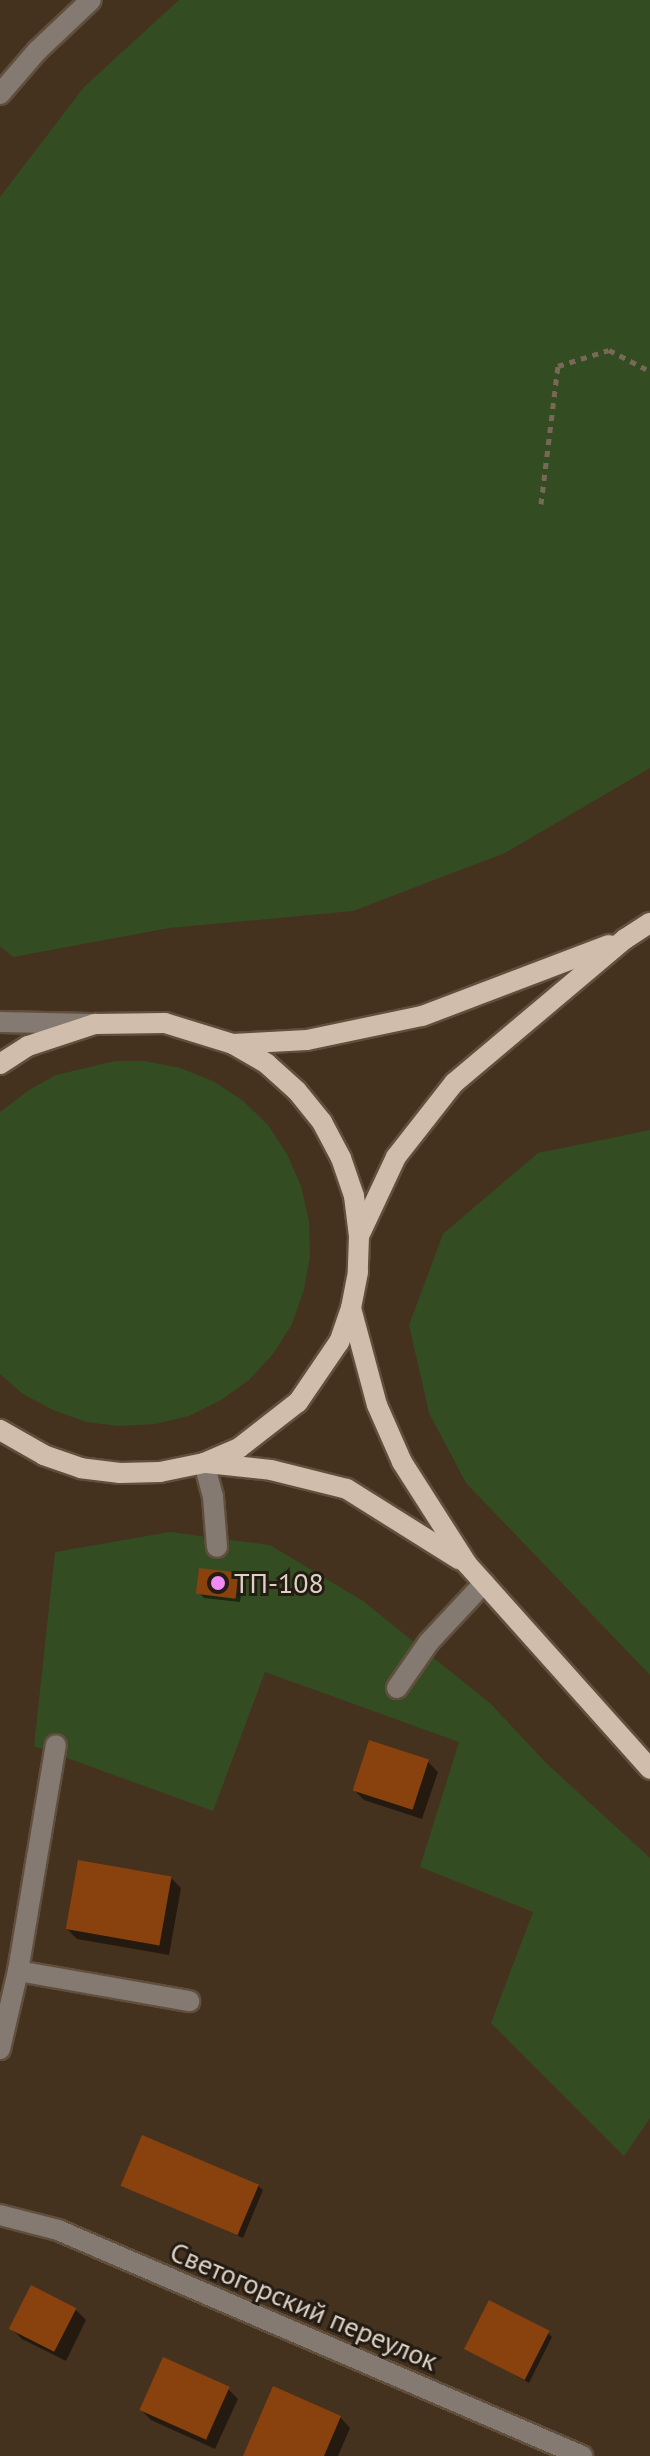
<!DOCTYPE html>
<meta charset="utf-8">
<style>
body{margin:0}
#map{position:relative;width:650px;height:2456px;overflow:hidden;background:#44321f;font-family:"PT Sans",sans-serif}
div>[style]{position:absolute}
.green>*{inset:0;background:#344c22}
.shadow>*{inset:0;background:#0007}
.building>*{inset:0;background:#89410e;transform-origin:0 0}
.path>*{height:5px;margin-top:-2.5px;transform-origin:0;background:repeating-linear-gradient(90deg,#786858 0 6px,transparent 0 12px)}
.roads{filter:drop-shadow(2px 0 #604f3d) drop-shadow(-2px 0 #604f3d) drop-shadow(0 2px #604f3d) drop-shadow(0 -2px #604f3d)}
.minor>*{height:20px;margin:-10px;padding:0 10px;transform-origin:10px;border-radius:10px;background:#847a71}
.major>*{height:20px;margin:-10px;padding:0 10px;transform-origin:10px;border-radius:10px;background:#d1bdab}
.dots>*{width:22px;height:22px;translate:-50% -50%;box-sizing:border-box;border:4px solid #241c13;border-radius:50%}
span{translate:-50% -50%;white-space:nowrap;text-align:center;line-height:1.15;-webkit-text-stroke:6px #241c13;paint-order:stroke}
.poi-label{font-size:28px;color:#ddd1c6}
.left{translate:0 -50%;text-align:left}
.street-label{font-size:28px;color:#ddd1c6}
</style>
<div id="map">
<div class="green">
<i style="clip-path:polygon(179px 0,650px 0,650px 768px,505px 853px,353px 911px,169px 928px,13px 957px,0 946px,0 197px,84px 87px)"></i>
<i style="clip-path:polygon(115px 1061px,145px 1061px,180px 1068px,213px 1081px,242px 1100px,268px 1125px,287px 1154px,301px 1186px,309px 1221px,310px 1256px,304px 1290px,292px 1324px,273px 1354px,249px 1380px,221px 1400px,189px 1416px,154px 1424px,120px 1426px,86px 1422px,53px 1410px,23px 1394px,0 1374px,0 1112px,29px 1090px,56px 1075px)"></i>
<i style="clip-path:polygon(650px 1130px,650px 1675px,466px 1483px,429px 1413px,409px 1325px,443px 1234px,538px 1153px)"></i>
<i style="clip-path:polygon(170px 1532px,270px 1545px,363px 1601px,491px 1704px,545px 1762px,650px 1858px,650px 2118px,624px 2156px,491px 2023px,533px 1912px,420px 1867px,459px 1742px,265px 1672px,213px 1811px,34px 1746px,55px 1552px)"></i>
</div>
<div class="shadow">
<i style="clip-path:polygon(238px 1575px,243px 1580px,240px 1602px,204px 1598px,199px 1593px)"></i>
<i style="clip-path:polygon(428px 1762px,438px 1772px,422px 1819px,364px 1800px,354px 1790px)"></i>
<i style="clip-path:polygon(171px 1878px,181px 1888px,169px 1955px,77px 1939px,67px 1929px)"></i>
<i style="clip-path:polygon(123px 2185px,258px 2186px,263px 2190px,243px 2238px)"></i>
<i style="clip-path:polygon(32px 2288px,76px 2310px,86px 2320px,66px 2361px,22px 2339px,12px 2329px)"></i>
<i style="clip-path:polygon(547px 2332px,552px 2337px,529px 2383px,466px 2348px)"></i>
<i style="clip-path:polygon(228px 2389px,238px 2399px,215px 2449px,151px 2420px,141px 2410px)"></i>
<i style="clip-path:polygon(340px 2417px,350px 2428px,338px 2456px,245px 2456px)"></i>
</div>
<div class="building">
<i style="left:199px;top:1568px;width:40px;height:26px;rotate:7deg"></i>
<i style="left:369px;top:1740px;width:63px;height:53px;rotate:18deg"></i>
<i style="left:78px;top:1860px;width:95px;height:70px;rotate:10deg"></i>
<i style="left:142px;top:2135px;width:127px;height:55px;rotate:23deg"></i>
<i style="left:31px;top:2285px;width:51px;height:49px;rotate:27deg"></i>
<i style="left:489px;top:2300px;width:68px;height:55px;rotate:27deg"></i>
<i style="left:163px;top:2357px;width:73px;height:58px;rotate:24deg"></i>
<i style="clip-path:polygon(273px 2386px,341px 2416px,324px 2456px,243px 2456px)"></i>
</div>
<div class="path">
<i style="left:541px;top:504px;width:139px;rotate:-83deg"></i>
<i style="left:558px;top:366px;width:53px;rotate:-17.4deg"></i>
<i style="left:609px;top:350px;width:46px;rotate:27.1deg"></i>
</div>
<div class="roads">
<div class="minor">
<i style="left:0;top:94px;width:57px;rotate:-49.3deg"></i>
<i style="left:37px;top:51px;width:74px;rotate:-43.4deg"></i>
<i style="left:0;top:1022px;width:91px;rotate:1.3deg"></i>
<i style="left:204px;top:1463px;width:35px;rotate:75deg"></i>
<i style="left:213px;top:1497px;width:50px;rotate:85.4deg"></i>
<i style="left:397px;top:1688px;width:56px;rotate:-55.2deg"></i>
<i style="left:429px;top:1642px;width:81px;rotate:-47deg"></i>
<i style="left:18px;top:1971px;width:174px;rotate:10deg"></i>
<i style="left:0;top:2049px;width:80px;rotate:-77deg"></i>
<i style="left:18px;top:1971px;width:229px;rotate:-80.5deg"></i>
<i style="left:0;top:2215px;width:60px;rotate:14.5deg"></i>
<i style="left:58px;top:2230px;width:571px;rotate:23.33deg"></i>
</div>
<div class="major">
<i style="left:233px;top:1044px;width:74px;rotate:-3.1deg"></i>
<i style="left:307px;top:1040px;width:117px;rotate:-11.8deg"></i>
<i style="left:422px;top:1016px;width:200px;rotate:-20.8deg"></i>
<i style="left:0;top:1064px;width:33px;rotate:-33deg"></i>
<i style="left:28px;top:1046px;width:71px;rotate:-18.2deg"></i>
<i style="left:95px;top:1024px;width:70px;rotate:-0.8deg"></i>
<i style="left:165px;top:1023px;width:71px;rotate:17.2deg"></i>
<i style="left:233px;top:1044px;width:39px;rotate:30deg"></i>
<i style="left:267px;top:1064px;width:40px;rotate:42deg"></i>
<i style="left:297px;top:1091px;width:40px;rotate:51deg"></i>
<i style="left:322px;top:1122px;width:41px;rotate:62.2deg"></i>
<i style="left:341px;top:1158px;width:40px;rotate:71.1deg"></i>
<i style="left:354px;top:1196px;width:40px;rotate:82.9deg"></i>
<i style="left:359px;top:1236px;width:36px;rotate:92deg"></i>
<i style="left:358px;top:1272px;width:37px;rotate:101deg"></i>
<i style="left:351px;top:1308px;width:36px;rotate:109deg"></i>
<i style="left:339px;top:1342px;width:73px;rotate:124.3deg"></i>
<i style="left:298px;top:1402px;width:75px;rotate:142.1deg"></i>
<i style="left:239px;top:1448px;width:38px;rotate:157deg"></i>
<i style="left:204px;top:1463px;width:45px;rotate:168.4deg"></i>
<i style="left:160px;top:1472px;width:40px;rotate:178.6deg"></i>
<i style="left:120px;top:1473px;width:39px;rotate:-173deg"></i>
<i style="left:81px;top:1468px;width:39px;rotate:-161deg"></i>
<i style="left:44px;top:1455px;width:51px;rotate:-150.4deg"></i>
<i style="left:359px;top:1236px;width:87px;rotate:-64.9deg"></i>
<i style="left:396px;top:1157px;width:94px;rotate:-51.9deg"></i>
<i style="left:454px;top:1083px;width:224px;rotate:-40.1deg"></i>
<i style="left:625px;top:939px;width:30px;rotate:-33deg"></i>
<i style="left:351px;top:1308px;width:100px;rotate:75deg"></i>
<i style="left:377px;top:1405px;width:62px;rotate:66.3deg"></i>
<i style="left:402px;top:1462px;width:121px;rotate:57.5deg"></i>
<i style="left:467px;top:1564px;width:275px;rotate:48.2deg"></i>
<i style="left:207px;top:1463px;width:64px;rotate:6.2deg"></i>
<i style="left:271px;top:1470px;width:78px;rotate:14deg"></i>
<i style="left:347px;top:1489px;width:133px;rotate:32.1deg"></i>
</div>
</div>
<div class="dots">
<i style="left:218px;top:1583px;background:#f18af4"></i>
</div>
<div class="poi-label">
<span class="left" style="left:234px;top:1583px">ТП-108</span>
</div>
<div class="street-label">
<span style="left:304px;top:2306px;rotate:23deg">Светогорский переулок</span>
</div>
</div>
